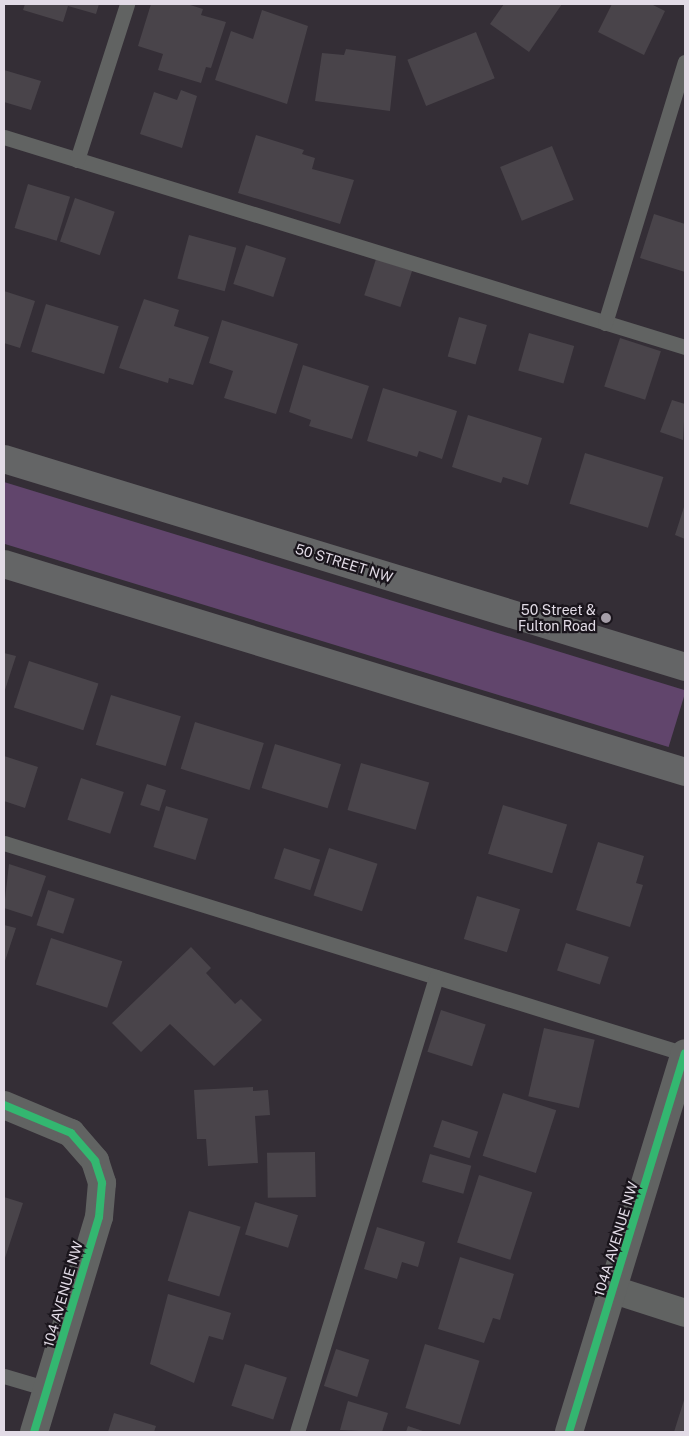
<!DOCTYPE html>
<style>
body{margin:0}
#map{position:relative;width:689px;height:1436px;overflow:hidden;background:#342e36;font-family:"Public Sans",sans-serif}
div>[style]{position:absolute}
.green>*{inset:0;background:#61456c;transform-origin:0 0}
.building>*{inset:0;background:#49444a;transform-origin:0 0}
.service>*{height:15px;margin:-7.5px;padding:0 7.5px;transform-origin:7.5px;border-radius:7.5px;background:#616362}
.minor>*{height:28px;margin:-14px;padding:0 14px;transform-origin:14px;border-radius:14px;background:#616362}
.tertiary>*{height:28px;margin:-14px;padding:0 14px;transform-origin:14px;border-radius:14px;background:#616362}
.secondary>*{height:28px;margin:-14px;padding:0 14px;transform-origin:14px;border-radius:14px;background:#646566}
.cycleway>*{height:8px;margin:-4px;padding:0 4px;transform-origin:4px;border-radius:4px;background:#33b770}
.dots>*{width:14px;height:14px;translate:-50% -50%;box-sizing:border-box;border:2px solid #1a151c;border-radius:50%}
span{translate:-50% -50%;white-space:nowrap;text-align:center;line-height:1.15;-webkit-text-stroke:4.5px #1a151c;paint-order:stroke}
.street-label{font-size:14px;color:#e2dbe6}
.poi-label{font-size:14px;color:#e2dbe6}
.right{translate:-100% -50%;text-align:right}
.frame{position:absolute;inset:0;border:5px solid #e2dbe6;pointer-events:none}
</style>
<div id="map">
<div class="green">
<i style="left:4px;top:482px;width:713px;height:59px;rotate:17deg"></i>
</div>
<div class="building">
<i style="clip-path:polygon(25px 4px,99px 4px,96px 14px,68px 6px,63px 22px,23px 10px)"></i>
<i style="clip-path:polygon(151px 4px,187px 4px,203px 9px,201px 15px,226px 22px,211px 68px,206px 67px,201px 83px,158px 70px,163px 54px,138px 46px)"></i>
<i style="clip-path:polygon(504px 4px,562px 4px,529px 52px,490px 24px)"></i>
<i style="clip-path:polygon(612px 4px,651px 4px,665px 11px,644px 55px,598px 32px)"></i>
<i style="clip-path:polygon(262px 10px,308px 26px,287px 104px,215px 80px,231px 31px,253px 39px)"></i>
<i style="left:476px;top:32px;width:50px;height:74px;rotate:68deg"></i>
<i style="clip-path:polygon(346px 49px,396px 56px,390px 111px,315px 101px,322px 53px,344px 55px)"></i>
<i style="clip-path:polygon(4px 70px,41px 81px,31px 110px,4px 102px)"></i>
<i style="clip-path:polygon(181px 90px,197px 96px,182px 148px,140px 134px,154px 92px,177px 100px)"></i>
<i style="clip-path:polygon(256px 135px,304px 150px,302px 154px,315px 158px,312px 169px,354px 180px,340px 224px,238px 193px)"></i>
<i style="left:552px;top:146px;width:58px;height:56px;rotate:68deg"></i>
<i style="left:28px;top:184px;width:44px;height:46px;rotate:17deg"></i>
<i style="left:75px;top:198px;width:42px;height:46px;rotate:19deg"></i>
<i style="clip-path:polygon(654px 214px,685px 224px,685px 272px,640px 258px)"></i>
<i style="left:189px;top:235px;width:49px;height:45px;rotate:15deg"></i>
<i style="left:246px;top:245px;width:42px;height:41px;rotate:18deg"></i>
<i style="left:376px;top:259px;width:38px;height:38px;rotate:18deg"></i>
<i style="clip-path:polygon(4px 291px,35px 301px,20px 348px,4px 343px)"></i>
<i style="clip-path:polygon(144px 299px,179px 310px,174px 326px,209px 337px,193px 385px,169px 378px,168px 383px,119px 368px)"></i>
<i style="left:46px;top:304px;width:76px;height:50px;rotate:17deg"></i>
<i style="left:459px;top:317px;width:29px;height:41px;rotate:16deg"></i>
<i style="clip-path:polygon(222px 320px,298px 344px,276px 414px,224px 398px,233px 371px,209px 363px)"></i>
<i style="left:529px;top:333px;width:47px;height:39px;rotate:16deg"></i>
<i style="left:620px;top:338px;width:43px;height:51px;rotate:18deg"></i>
<i style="clip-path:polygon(303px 365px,369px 386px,352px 439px,309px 426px,311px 420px,289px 412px)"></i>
<i style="clip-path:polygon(383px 388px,457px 411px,442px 459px,419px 451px,417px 457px,367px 441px)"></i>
<i style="clip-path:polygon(672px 400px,685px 404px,683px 440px,660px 432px)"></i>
<i style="clip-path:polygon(468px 415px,542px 438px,528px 485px,503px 477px,501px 483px,452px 467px)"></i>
<i style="left:585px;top:453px;width:82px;height:53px;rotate:17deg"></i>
<i style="clip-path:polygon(685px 504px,685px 539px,675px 535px)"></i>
<i style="clip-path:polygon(4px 653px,16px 656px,4px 693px)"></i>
<i style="left:29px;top:661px;width:73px;height:49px;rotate:18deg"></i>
<i style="left:111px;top:695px;width:73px;height:52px;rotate:17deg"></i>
<i style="left:195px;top:722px;width:72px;height:49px;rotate:17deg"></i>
<i style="left:275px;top:744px;width:69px;height:46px;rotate:17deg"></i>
<i style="clip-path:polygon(4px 756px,38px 767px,25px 808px,4px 801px)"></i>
<i style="left:361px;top:763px;width:71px;height:49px;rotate:16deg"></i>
<i style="left:81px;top:778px;width:45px;height:44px;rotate:18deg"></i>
<i style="left:147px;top:784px;width:20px;height:22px;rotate:18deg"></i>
<i style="left:503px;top:805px;width:67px;height:51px;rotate:17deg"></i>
<i style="left:166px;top:806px;width:44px;height:43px;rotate:17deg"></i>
<i style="clip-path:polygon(598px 842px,644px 856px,636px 883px,643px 885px,630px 927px,576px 910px)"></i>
<i style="left:284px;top:848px;width:38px;height:32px;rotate:18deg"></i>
<i style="left:329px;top:848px;width:51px;height:50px;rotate:18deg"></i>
<i style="clip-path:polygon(9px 864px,46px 876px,32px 917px,4px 908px)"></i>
<i style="left:48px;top:890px;width:28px;height:37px;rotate:18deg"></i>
<i style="left:477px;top:896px;width:45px;height:45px;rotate:17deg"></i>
<i style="clip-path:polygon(4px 925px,16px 928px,4px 964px)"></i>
<i style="left:51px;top:938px;width:75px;height:49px;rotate:18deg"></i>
<i style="left:566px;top:943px;width:45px;height:29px;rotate:18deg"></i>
<i style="clip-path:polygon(191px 947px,211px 968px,206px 973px,235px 1004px,241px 999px,262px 1020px,214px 1066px,170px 1024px,141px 1052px,112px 1023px)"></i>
<i style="left:441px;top:1010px;width:47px;height:44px;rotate:18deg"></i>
<i style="left:544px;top:1028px;width:52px;height:70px;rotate:13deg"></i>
<i style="clip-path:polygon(253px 1087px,253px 1091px,268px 1090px,270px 1115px,255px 1116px,258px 1163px,208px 1166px,206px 1139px,197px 1139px,194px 1090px)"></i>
<i style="left:503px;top:1093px;width:56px;height:66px;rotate:18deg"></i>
<i style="left:442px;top:1120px;width:38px;height:28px;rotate:18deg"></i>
<i style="left:315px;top:1152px;width:45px;height:48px;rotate:89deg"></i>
<i style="left:430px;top:1154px;width:43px;height:29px;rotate:16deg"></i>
<i style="left:479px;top:1175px;width:56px;height:71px;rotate:18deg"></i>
<i style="clip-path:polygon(4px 1197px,23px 1203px,4px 1261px)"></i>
<i style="left:255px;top:1202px;width:45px;height:34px;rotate:17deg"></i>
<i style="left:189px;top:1211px;width:54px;height:73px;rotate:17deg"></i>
<i style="clip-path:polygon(377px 1227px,425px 1242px,418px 1267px,402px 1262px,397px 1279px,364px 1269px)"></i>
<i style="clip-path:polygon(460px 1257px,514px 1274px,500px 1320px,493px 1318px,484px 1343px,438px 1329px)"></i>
<i style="clip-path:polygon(168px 1294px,231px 1313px,223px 1340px,209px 1336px,194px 1383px,150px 1364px)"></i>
<i style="left:425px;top:1344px;width:57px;height:67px;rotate:17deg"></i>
<i style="left:336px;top:1349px;width:35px;height:39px;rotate:18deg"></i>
<i style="left:245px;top:1364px;width:44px;height:44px;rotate:18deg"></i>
<i style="clip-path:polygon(685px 1397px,685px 1432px,674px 1432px)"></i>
<i style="clip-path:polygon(348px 1401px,388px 1413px,382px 1432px,340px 1430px)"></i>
<i style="clip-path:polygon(114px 1413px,156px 1426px,154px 1432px,108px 1432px)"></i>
<i style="clip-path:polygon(408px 1426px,426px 1432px,406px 1432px)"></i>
</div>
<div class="service">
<i style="left:4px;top:137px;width:713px;rotate:17.14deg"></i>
<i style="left:77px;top:160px;width:164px;rotate:-72.2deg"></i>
<i style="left:605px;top:323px;width:273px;rotate:-73deg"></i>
<i style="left:4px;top:843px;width:713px;rotate:17.21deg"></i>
<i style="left:4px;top:1376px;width:46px;rotate:16.5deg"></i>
<i style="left:297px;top:1432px;width:476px;rotate:-73deg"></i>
</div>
<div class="minor">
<i style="left:4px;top:1105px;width:73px;rotate:22.7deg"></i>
<i style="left:71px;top:1133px;width:37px;rotate:49deg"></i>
<i style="left:95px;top:1161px;width:23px;rotate:72deg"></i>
<i style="left:102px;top:1183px;width:34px;rotate:95deg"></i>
<i style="left:99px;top:1217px;width:225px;rotate:106.8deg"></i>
<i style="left:614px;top:1290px;width:75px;rotate:17.9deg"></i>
</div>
<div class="tertiary">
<i style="left:569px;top:1432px;width:396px;rotate:-73deg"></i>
</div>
<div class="secondary">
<i style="left:4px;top:459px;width:712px;rotate:16.98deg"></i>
<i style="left:4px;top:564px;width:712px;rotate:16.98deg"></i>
</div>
<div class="cycleway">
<i style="left:4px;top:1105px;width:73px;rotate:22.7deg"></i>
<i style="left:71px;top:1133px;width:37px;rotate:49deg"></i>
<i style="left:95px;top:1161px;width:23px;rotate:72deg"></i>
<i style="left:102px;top:1183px;width:34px;rotate:95deg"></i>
<i style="left:99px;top:1217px;width:225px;rotate:106.8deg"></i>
<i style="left:569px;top:1432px;width:396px;rotate:-73deg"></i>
</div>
<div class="dots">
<i style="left:606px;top:618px;background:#a59ea8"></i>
</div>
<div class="street-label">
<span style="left:344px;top:563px;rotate:17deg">50 STREET NW</span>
<span style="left:616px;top:1239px;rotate:-73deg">104A AVENUE NW</span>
<span style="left:63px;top:1294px;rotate:-74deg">104 AVENUE NW</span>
</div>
<div class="poi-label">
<span class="right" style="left:596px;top:618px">50 Street &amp;<br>Fulton Road</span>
</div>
<div class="frame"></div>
</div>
